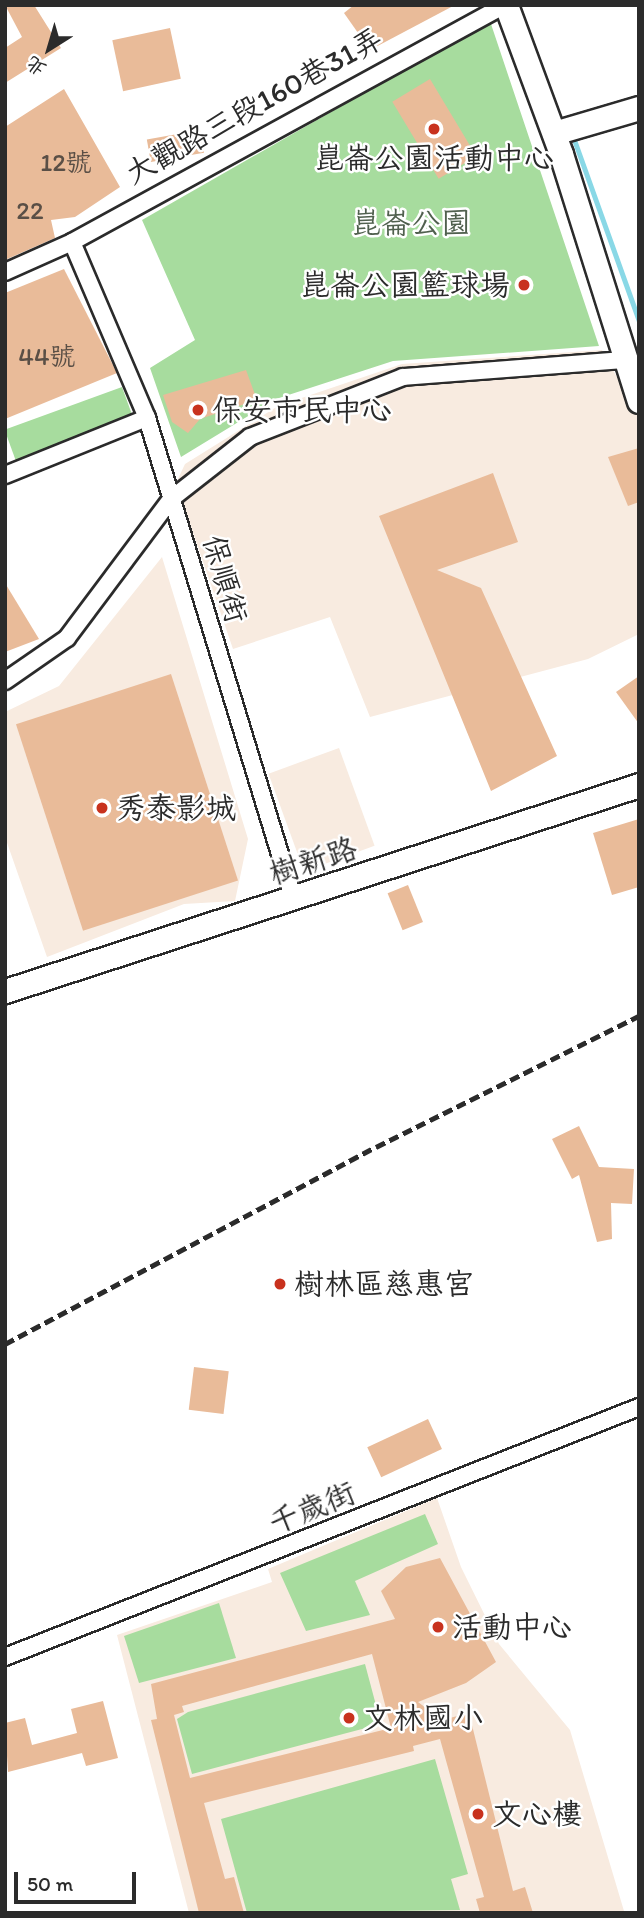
<!DOCTYPE html>
<meta charset="utf-8">
<style>
body{margin:0}
#map{position:relative;width:644px;height:1918px;overflow:hidden;background:#fff;font-family:Itim,"LXGW WenKai TC",sans-serif}
div>[style]{position:absolute}
.built>*{inset:0;background:#f8ebe0;transform-origin:0 0}
.green>*{inset:0;background:#a7dc9e;transform-origin:0 0}
.stream>*{height:5px;margin:-2.5px;padding:0 2.5px;transform-origin:2.5px;border-radius:2.5px;background:#89d8e6}
.building>*{inset:0;background:#e9bb99;transform-origin:0 0}
.roads{filter:drop-shadow(2px 0 #2b2b2b) drop-shadow(-2px 0 #2b2b2b) drop-shadow(0 2px #2b2b2b) drop-shadow(0 -2px #2b2b2b)}
.street>*{height:16px;margin:-8px;padding:0 8px;transform-origin:8px;border-radius:8px;background:#fff}
.secondary>*{height:23px;margin:-11.5px;padding:0 11.5px;transform-origin:11.5px;border-radius:11.5px;background:#fff}
.rail>*{height:5px;margin-top:-2.5px;transform-origin:0;background:repeating-linear-gradient(90deg,#2b2b2b 0 10px,transparent 0 15px)}
.dots>*{width:19px;height:19px;translate:-50% -50%;box-sizing:border-box;border:4px solid #fff;border-radius:50%}
span{translate:-50% -50%;white-space:nowrap;text-align:center;line-height:1.15;-webkit-text-stroke:5px #fff;paint-order:stroke}
.number-label{font-size:26px;color:#5a4f46}
.number-label span{-webkit-text-stroke-width:0}
.street-label{font-size:30px;color:#2b2b2b}
.poi-label{font-size:30px;color:#2b2b2b}
.right{translate:-100% -50%;text-align:right}
.left{translate:0 -50%;text-align:left}
.park-label{font-size:30px;color:#50604e}
.frame{position:absolute;inset:0;border:7px solid #2b2b2b;pointer-events:none}
.north{position:absolute;left:14px;top:14px;width:70px;height:70px;-webkit-text-stroke:5px #fff;paint-order:stroke;rotate:217deg;font-size:19px;font-weight:700;line-height:28px;text-align:center;color:#2b2b2b}
.north::after{content:'';display:block;margin:auto;width:24px;height:32px;background:#2b2b2b;clip-path:polygon(50% 0,100% 100%,50% 72%,0 100%)}
.scale{position:absolute;left:14px;top:1872px;width:122px;height:32px;box-sizing:border-box;border:4px solid #2b2b2b;border-top:0;padding-left:9px;font-size:21px;line-height:24px;white-space:nowrap;color:#2b2b2b;-webkit-text-stroke:5px #fff;paint-order:stroke}
</style>
<div id="map">
<div class="built">
<i style="clip-path:polygon(602px 350px,639px 417px,639px 634px,588px 659px,370px 717px,330px 617px,233px 649px,176px 483px,185px 464px,278px 406px,402px 364px)"></i>
<i style="clip-path:polygon(162px 557px,248px 839px,235px 901px,184px 904px,47px 957px,5px 837px,5px 712px,59px 686px)"></i>
<i style="left:339px;top:748px;width:104px;height:75px;rotate:70deg"></i>
<i style="clip-path:polygon(437px 1498px,461px 1567px,499px 1644px,570px 1730px,624px 1911px,189px 1913px,117px 1635px,272px 1582px,268px 1569px)"></i>
</div>
<div class="green">
<i style="clip-path:polygon(490px 21px,599px 346px,393px 361px,276px 399px,181px 457px,150px 368px,195px 340px,142px 220px)"></i>
<i style="left:122px;top:387px;width:33px;height:125px;rotate:70deg"></i>
<i style="clip-path:polygon(425px 1514px,438px 1544px,355px 1581px,370px 1615px,306px 1631px,280px 1573px)"></i>
<i style="clip-path:polygon(219px 1603px,236px 1658px,139px 1683px,124px 1636px)"></i>
<i style="clip-path:polygon(365px 1664px,381px 1724px,192px 1774px,177px 1719px,188px 1712px)"></i>
<i style="clip-path:polygon(435px 1759px,468px 1874px,451px 1879px,460px 1910px,247px 1913px,221px 1819px)"></i>
</div>
<div class="stream">
<i style="left:572px;top:134px;width:199px;rotate:70.3deg"></i>
</div>
<div class="building">
<i style="clip-path:polygon(5px 5px,34px 5px,61px 48px,5px 83px,5px 48px,22px 37px)"></i>
<i style="clip-path:polygon(354px 5px,455px 5px,370px 50px,344px 13px)"></i>
<i style="left:170px;top:28px;width:52px;height:59px;rotate:78deg"></i>
<i style="left:430px;top:79px;width:90px;height:44px;rotate:59deg"></i>
<i style="clip-path:polygon(64px 89px,120px 187px,75px 217px,51px 220px,55px 238px,5px 260px,5px 127px)"></i>
<i style="left:200px;top:130px;width:23px;height:54px;rotate:80deg"></i>
<i style="clip-path:polygon(64px 269px,117px 373px,5px 419px,5px 293px)"></i>
<i style="clip-path:polygon(246px 370px,257px 400px,200px 419px,188px 433px,172px 422px,163px 395px)"></i>
<i style="clip-path:polygon(639px 448px,639px 502px,628px 506px,608px 457px)"></i>
<i style="clip-path:polygon(493px 473px,518px 542px,437px 570px,481px 588px,557px 756px,491px 791px,379px 516px)"></i>
<i style="clip-path:polygon(5px 583px,39px 639px,5px 652px)"></i>
<i style="left:171px;top:674px;width:217px;height:163px;rotate:72deg"></i>
<i style="clip-path:polygon(639px 676px,639px 724px,616px 692px)"></i>
<i style="clip-path:polygon(639px 819px,639px 887px,612px 895px,593px 833px)"></i>
<i style="left:408px;top:885px;width:40px;height:22px;rotate:68deg"></i>
<i style="clip-path:polygon(579px 1126px,599px 1167px,634px 1169px,632px 1204px,611px 1203px,612px 1239px,597px 1242px,579px 1175px,572px 1179px,552px 1139px)"></i>
<i style="left:194px;top:1367px;width:35px;height:43px;rotate:7deg"></i>
<i style="left:428px;top:1419px;width:33px;height:67px;rotate:65deg"></i>
<i style="clip-path:polygon(evenodd,440px 1558px,496px 1662px,466px 1683px,418px 1702px,442px 1720px,469px 1713px,513px 1891px,525px 1887px,533px 1913px,480px 1913px,476px 1899px,484px 1897px,440px 1739px,413px 1746px,414px 1751px,204px 1803px,225px 1879px,234px 1877px,244px 1913px,199px 1913px,151px 1720px,157px 1719px,151px 1684px,395px 1619px,381px 1591px,406px 1567px,440px 1558px,372px 1654px,391px 1728px,190px 1778px,174px 1715px,184px 1712px,182px 1706px,372px 1654px)"></i>
<i style="clip-path:polygon(103px 1701px,118px 1758px,86px 1766px,82px 1753px,8px 1772px,5px 1723px,25px 1718px,32px 1745px,77px 1733px,71px 1709px)"></i>
</div>
<div class="roads">
<div class="street">
<i style="left:72px;top:242px;width:191px;rotate:66.9deg"></i>
<i style="left:147px;top:418px;width:504px;rotate:73.04deg"></i>
<i style="left:5px;top:272px;width:73px;rotate:-24.1deg"></i>
<i style="left:72px;top:242px;width:493px;rotate:-28.7deg"></i>
<i style="left:5px;top:475px;width:153px;rotate:-21.9deg"></i>
<i style="left:5px;top:681px;width:75px;rotate:-34.7deg"></i>
<i style="left:67px;top:638px;width:174px;rotate:-53.2deg"></i>
<i style="left:171px;top:499px;width:100px;rotate:-38.1deg"></i>
<i style="left:250px;top:437px;width:164px;rotate:-21.4deg"></i>
<i style="left:403px;top:377px;width:223px;rotate:-4.4deg"></i>
<i style="left:5px;top:1657px;width:682px;rotate:-21.52deg"></i>
</div>
<div class="secondary">
<i style="left:506px;top:5px;width:159px;rotate:69.7deg"></i>
<i style="left:561px;top:154px;width:259px;rotate:72.5deg"></i>
<i style="left:554px;top:133px;width:89px;rotate:-16.4deg"></i>
<i style="left:5px;top:991px;width:667px;rotate:-18deg"></i>
</div>
</div>
<div class="rail">
<i style="left:5px;top:1344px;width:420px;rotate:-28deg"></i>
<i style="left:376px;top:1147px;width:294px;rotate:-26.5deg"></i>
</div>
<div class="dots">
<i style="left:434px;top:129px;background:#c8321e"></i>
<i style="left:524px;top:285px;background:#c8321e"></i>
<i style="left:198px;top:410px;background:#c8321e"></i>
<i style="left:102px;top:808px;background:#c8321e"></i>
<i style="left:280px;top:1284px;background:#c8321e"></i>
<i style="left:438px;top:1627px;background:#c8321e"></i>
<i style="left:349px;top:1718px;background:#c8321e"></i>
<i style="left:478px;top:1814px;background:#c8321e"></i>
</div>
<div class="number-label">
<span style="left:66px;top:163px">12號</span>
<span style="left:30px;top:211px">22</span>
<span style="left:47px;top:357px">44號</span>
</div>
<div class="street-label">
<span style="left:254px;top:106px;rotate:-29deg">大觀路三段160巷31弄</span>
<span style="left:225px;top:579px;rotate:74deg">保順街</span>
<span style="left:313px;top:861px;rotate:-18deg">樹新路</span>
<span style="left:312px;top:1508px;rotate:-22deg">千歲街</span>
</div>
<div class="poi-label">
<span style="left:434px;top:158px">崑崙公園活動中心</span>
<span class="right" style="left:510px;top:285px">崑崙公園籃球場</span>
<span class="left" style="left:212px;top:410px">保安市民中心</span>
<span class="left" style="left:116px;top:808px">秀泰影城</span>
<span class="left" style="left:294px;top:1284px">樹林區慈惠宮</span>
<span class="left" style="left:452px;top:1627px">活動中心</span>
<span class="left" style="left:363px;top:1718px">文林國小</span>
<span class="left" style="left:492px;top:1814px">文心樓</span>
</div>
<div class="park-label">
<span style="left:411px;top:223px">崑崙公園</span>
</div>
<div class="frame"></div>
<div class="north">北</div>
<div class="scale">50 m</div>
</div>
